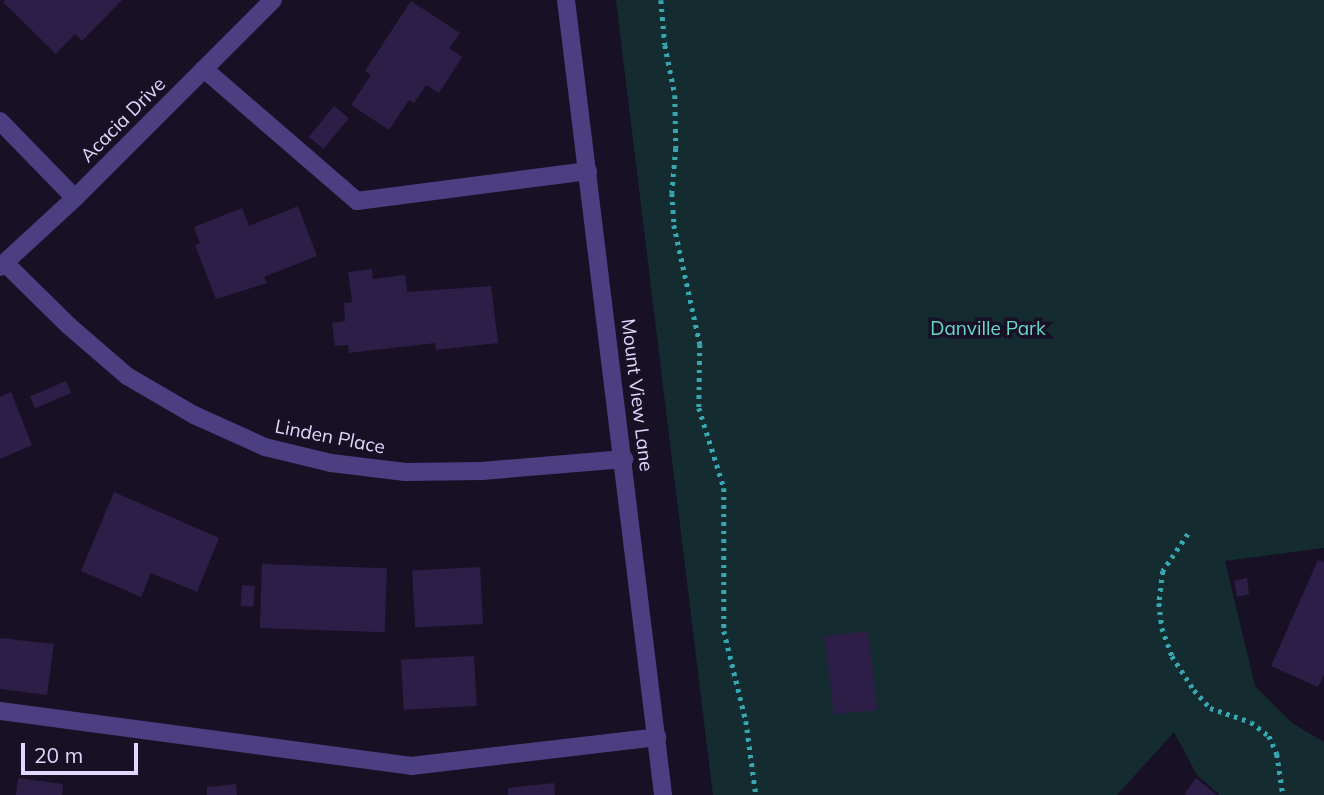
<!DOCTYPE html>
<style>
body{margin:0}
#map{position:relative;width:1324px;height:795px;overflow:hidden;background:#181126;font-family:Mulish,sans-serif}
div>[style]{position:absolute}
.green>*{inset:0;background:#142c30}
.building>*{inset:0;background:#2c1e46;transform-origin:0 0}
.path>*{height:4.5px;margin-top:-2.25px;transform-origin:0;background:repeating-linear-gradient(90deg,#37a7b2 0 3.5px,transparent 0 8.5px)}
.service>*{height:18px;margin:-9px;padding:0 9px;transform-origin:9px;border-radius:9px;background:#4b3f82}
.minor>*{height:18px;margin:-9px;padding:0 9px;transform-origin:9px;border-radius:9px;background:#4b3f82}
.tertiary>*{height:18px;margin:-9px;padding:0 9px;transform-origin:9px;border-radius:9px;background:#4b3f82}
span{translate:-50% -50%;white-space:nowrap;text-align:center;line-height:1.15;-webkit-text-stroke:7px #181126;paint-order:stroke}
.street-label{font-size:19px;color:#e2d8fd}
.park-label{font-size:19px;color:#67d9ce}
.scale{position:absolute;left:21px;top:743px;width:117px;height:32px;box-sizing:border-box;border:4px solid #e2d8fd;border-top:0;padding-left:9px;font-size:21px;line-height:24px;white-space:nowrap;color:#e2d8fd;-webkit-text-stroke:5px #181126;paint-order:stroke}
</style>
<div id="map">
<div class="green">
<i style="clip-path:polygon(616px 0,1324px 0,1324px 548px,1225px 561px,1255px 686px,1292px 723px,1324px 742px,1324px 795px,1220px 795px,1197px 775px,1174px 732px,1117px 795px,713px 795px)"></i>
</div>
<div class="building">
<i style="clip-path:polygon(5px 0,122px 0,82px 41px,75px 34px,56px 54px,3px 2px)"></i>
<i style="clip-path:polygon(411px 1px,460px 33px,449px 48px,462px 57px,439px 93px,426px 85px,414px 103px,409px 100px,389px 130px,351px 105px,371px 75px,365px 71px)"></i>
<i style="left:334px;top:106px;width:19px;height:40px;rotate:39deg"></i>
<i style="clip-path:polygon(298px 206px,317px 256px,264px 277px,267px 283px,216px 299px,195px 245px,200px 243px,194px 227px,242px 208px,249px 226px)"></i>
<i style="clip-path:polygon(372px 269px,373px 279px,405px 275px,407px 292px,491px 286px,498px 343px,436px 350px,435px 343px,349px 353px,348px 345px,335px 346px,332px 323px,345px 321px,344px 303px,352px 302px,348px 272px)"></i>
<i style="left:66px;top:381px;width:13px;height:39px;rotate:67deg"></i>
<i style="clip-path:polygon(11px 392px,32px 445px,0 459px,0 397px)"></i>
<i style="clip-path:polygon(114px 492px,219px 538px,197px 592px,151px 573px,141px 597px,81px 571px)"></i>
<i style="clip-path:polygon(1318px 560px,1324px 562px,1324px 675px,1318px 687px,1271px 666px)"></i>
<i style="left:262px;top:564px;width:125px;height:64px;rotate:2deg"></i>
<i style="left:480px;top:567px;width:57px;height:68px;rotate:87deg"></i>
<i style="clip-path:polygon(1247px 578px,1249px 594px,1237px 597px,1234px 581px)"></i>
<i style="left:242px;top:585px;width:13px;height:21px;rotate:4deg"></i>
<i style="left:868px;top:631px;width:79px;height:44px;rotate:83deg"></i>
<i style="clip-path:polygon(0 638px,54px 644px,47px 695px,0 689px)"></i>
<i style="left:474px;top:656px;width:50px;height:73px;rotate:87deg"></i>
<i style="clip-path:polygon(18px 778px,63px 784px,62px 795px,16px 795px)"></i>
<i style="clip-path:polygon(1196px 778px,1217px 795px,1187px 795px,1185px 793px)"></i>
<i style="clip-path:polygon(554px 783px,555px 795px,508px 795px,508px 788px)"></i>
<i style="clip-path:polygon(236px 784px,237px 795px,207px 795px,207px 787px)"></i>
</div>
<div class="path">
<i style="left:661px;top:0;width:45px;rotate:84.9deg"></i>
<i style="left:665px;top:45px;width:51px;rotate:78.7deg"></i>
<i style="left:675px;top:95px;width:53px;rotate:88.9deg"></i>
<i style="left:676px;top:148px;width:45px;rotate:95.1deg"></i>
<i style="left:672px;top:193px;width:32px;rotate:86deg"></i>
<i style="left:674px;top:225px;width:122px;rotate:77.7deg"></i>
<i style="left:700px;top:344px;width:64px;rotate:90.9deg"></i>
<i style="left:699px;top:408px;width:84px;rotate:72.6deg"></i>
<i style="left:724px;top:488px;width:143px;rotate:90deg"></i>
<i style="left:724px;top:631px;width:93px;rotate:76.3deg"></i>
<i style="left:746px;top:721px;width:75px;rotate:82.3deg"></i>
<i style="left:1188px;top:534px;width:45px;rotate:124deg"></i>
<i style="left:1163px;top:571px;width:32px;rotate:97deg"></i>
<i style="left:1159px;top:603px;width:25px;rotate:83deg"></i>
<i style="left:1162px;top:628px;width:30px;rotate:70deg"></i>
<i style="left:1172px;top:656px;width:40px;rotate:57.1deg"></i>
<i style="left:1194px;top:690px;width:24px;rotate:48deg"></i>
<i style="left:1210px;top:708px;width:43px;rotate:18.9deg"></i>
<i style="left:1251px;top:722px;width:23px;rotate:38deg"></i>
<i style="left:1269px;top:736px;width:20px;rotate:66deg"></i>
<i style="left:1277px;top:754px;width:41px;rotate:81.7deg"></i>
</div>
<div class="service">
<i style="left:204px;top:69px;width:202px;rotate:40.8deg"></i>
<i style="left:357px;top:201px;width:233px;rotate:-7.4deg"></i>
<i style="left:0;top:711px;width:415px;rotate:7.6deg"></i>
<i style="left:411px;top:766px;width:248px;rotate:-6.7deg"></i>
</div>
<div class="minor">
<i style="left:0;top:121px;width:107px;rotate:45.8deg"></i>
<i style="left:6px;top:264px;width:87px;rotate:44.5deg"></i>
<i style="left:68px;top:325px;width:78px;rotate:40.8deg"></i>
<i style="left:127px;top:376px;width:78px;rotate:30.2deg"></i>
<i style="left:194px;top:415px;width:78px;rotate:24.3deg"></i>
<i style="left:265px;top:447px;width:68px;rotate:13.6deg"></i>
<i style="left:331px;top:463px;width:75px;rotate:6.9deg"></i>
<i style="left:405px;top:472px;width:77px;rotate:-0.7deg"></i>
<i style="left:482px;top:471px;width:143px;rotate:-4.8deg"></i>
<i style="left:0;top:267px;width:102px;rotate:-42.6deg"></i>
<i style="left:75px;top:198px;width:280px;rotate:-45deg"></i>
</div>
<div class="tertiary">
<i style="left:566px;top:0;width:801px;rotate:83.04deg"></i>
</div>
<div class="street-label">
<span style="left:123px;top:120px;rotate:-45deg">Acacia Drive</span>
<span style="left:637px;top:395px;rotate:83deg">Mount View Lane</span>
<span style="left:330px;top:437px;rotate:11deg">Linden Place</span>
</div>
<div class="park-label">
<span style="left:988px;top:329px">Danville Park</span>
</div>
<div class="scale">20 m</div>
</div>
